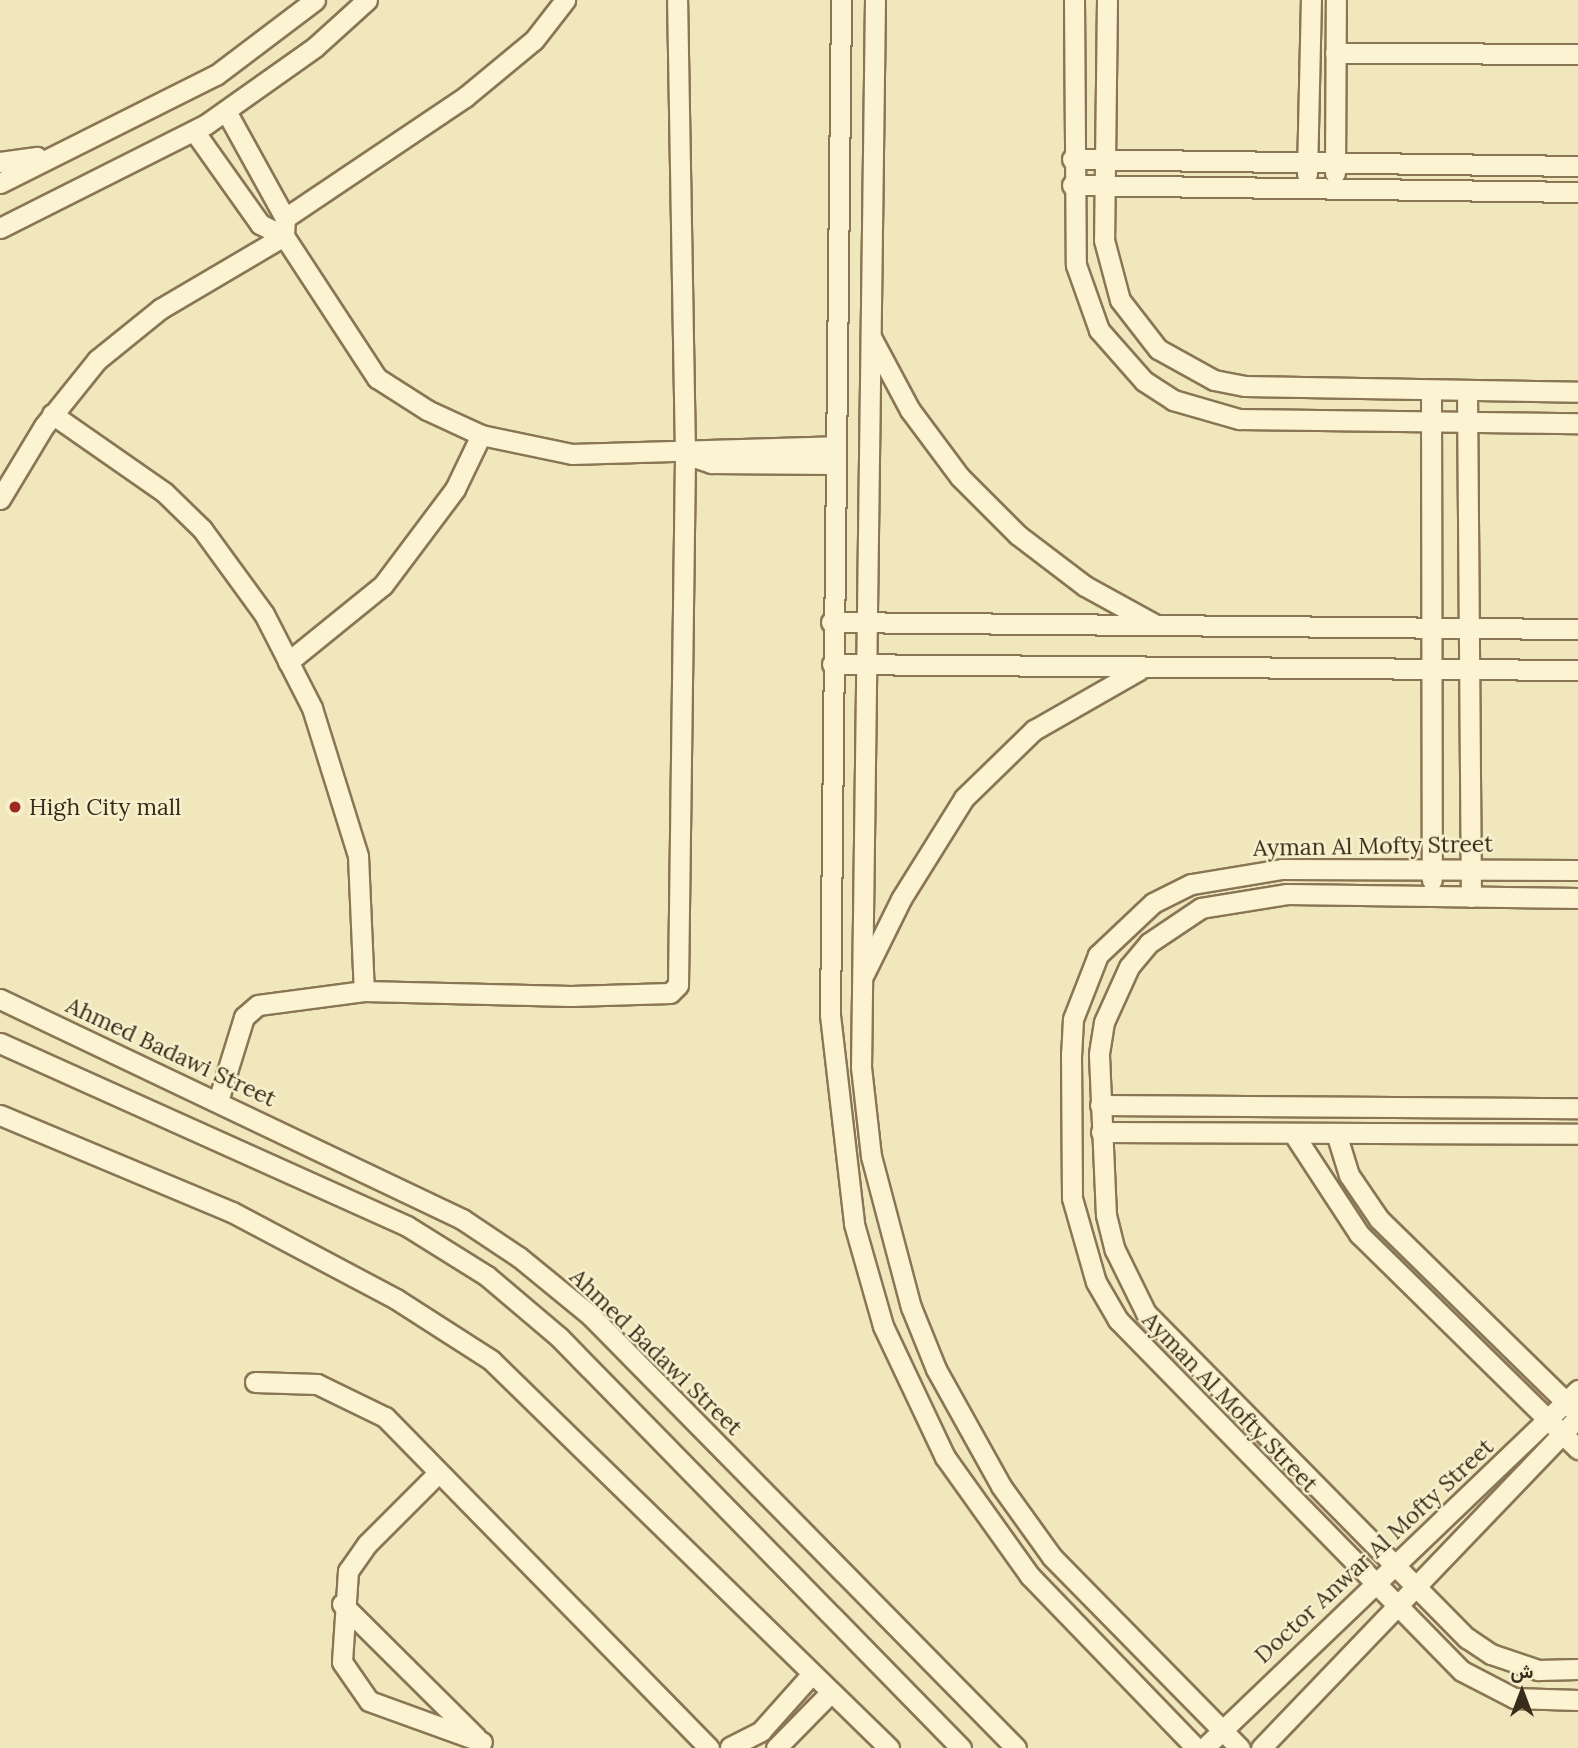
<!DOCTYPE html>
<meta charset="utf-8">
<style>
body{margin:0}
#map{position:relative;width:1578px;height:1748px;overflow:hidden;background:#f1e7bd;font-family:Lora,Vazirmatn,serif}
div>[style]{position:absolute}
.roads{filter:drop-shadow(2px 0 #8a7655) drop-shadow(-2px 0 #8a7655) drop-shadow(0 2px #8a7655) drop-shadow(0 -2px #8a7655)}
.minor>*{height:19px;margin:-9.5px;padding:0 9.5px;transform-origin:9.5px;border-radius:9.5px;background:#fbf3d1}
.dots>*{width:19px;height:19px;translate:-50% -50%;box-sizing:border-box;border:4px solid #f8f0cd;border-radius:50%}
span{translate:-50% -50%;white-space:nowrap;text-align:center;line-height:1.15;-webkit-text-stroke:5px #f8f0cd;paint-order:stroke}
.poi-label{font-size:23px;color:#382c1b}
.left{translate:0 -50%;text-align:left}
.street-label{font-size:23px;color:#382c1b}
.north{position:absolute;left:1487px;top:1657px;width:70px;height:70px;-webkit-text-stroke:5px #f8f0cd;paint-order:stroke;rotate:0deg;font-size:19px;font-weight:700;line-height:28px;text-align:center;color:#382c1b}
.north::after{content:'';display:block;margin:auto;width:24px;height:32px;background:#382c1b;clip-path:polygon(50% 0,100% 100%,50% 72%,0 100%)}
</style>
<div id="map">
<div class="roads">
<div class="minor">
<i style="left:841px;top:0;width:1015px;rotate:90.62deg"></i>
<i style="left:830px;top:1015px;width:210px;rotate:83.4deg"></i>
<i style="left:854px;top:1224px;width:106px;rotate:74.1deg"></i>
<i style="left:883px;top:1326px;width:145px;rotate:64.7deg"></i>
<i style="left:945px;top:1457px;width:146px;rotate:54.5deg"></i>
<i style="left:1030px;top:1576px;width:239px;rotate:46deg"></i>
<i style="left:875px;top:0;width:1067px;rotate:90.75deg"></i>
<i style="left:861px;top:1067px;width:90px;rotate:83.6deg"></i>
<i style="left:871px;top:1156px;width:156px;rotate:75.2deg"></i>
<i style="left:911px;top:1307px;width:67px;rotate:68deg"></i>
<i style="left:936px;top:1369px;width:134px;rotate:60.9deg"></i>
<i style="left:1001px;top:1486px;width:87px;rotate:54.3deg"></i>
<i style="left:1052px;top:1557px;width:268px;rotate:45.5deg"></i>
<i style="left:1074px;top:0;width:265px;rotate:89.6deg"></i>
<i style="left:1076px;top:265px;width:69px;rotate:70.5deg"></i>
<i style="left:1099px;top:330px;width:68px;rotate:48.6deg"></i>
<i style="left:1144px;top:381px;width:35px;rotate:33deg"></i>
<i style="left:1173px;top:400px;width:69px;rotate:16.1deg"></i>
<i style="left:1239px;top:419px;width:339px;rotate:0.7deg"></i>
<i style="left:1107px;top:0;width:240px;rotate:90.7deg"></i>
<i style="left:1104px;top:240px;width:62px;rotate:75.1deg"></i>
<i style="left:1120px;top:300px;width:62px;rotate:52.2deg"></i>
<i style="left:1158px;top:349px;width:64px;rotate:29deg"></i>
<i style="left:1214px;top:380px;width:32px;rotate:11deg"></i>
<i style="left:1245px;top:386px;width:333px;rotate:1deg"></i>
<i style="left:1335px;top:53px;width:243px;rotate:0.2deg"></i>
<i style="left:194px;top:131px;width:114px;rotate:54.6deg"></i>
<i style="left:260px;top:224px;width:27px;rotate:27deg"></i>
<i style="left:284px;top:236px;width:18px;rotate:-87deg"></i>
<i style="left:285px;top:218px;width:122px;rotate:-118.9deg"></i>
<i style="left:1072px;top:159px;width:506px;rotate:0.79deg"></i>
<i style="left:0;top:162px;width:37px;rotate:-8deg"></i>
<i style="left:1335px;top:173px;width:173px;rotate:-89.7deg"></i>
<i style="left:1307px;top:174px;width:174px;rotate:-88.7deg"></i>
<i style="left:0;top:183px;width:241px;rotate:-26.6deg"></i>
<i style="left:216px;top:75px;width:124px;rotate:-37.1deg"></i>
<i style="left:1072px;top:185px;width:506px;rotate:0.79deg"></i>
<i style="left:285px;top:218px;width:217px;rotate:-33.9deg"></i>
<i style="left:465px;top:97px;width:89px;rotate:-39.6deg"></i>
<i style="left:534px;top:40px;width:51px;rotate:-52.2deg"></i>
<i style="left:0;top:228px;width:229px;rotate:-26.7deg"></i>
<i style="left:205px;top:125px;width:135px;rotate:-35.3deg"></i>
<i style="left:315px;top:47px;width:70px;rotate:-42.1deg"></i>
<i style="left:871px;top:337px;width:83px;rotate:61.9deg"></i>
<i style="left:910px;top:410px;width:84px;rotate:53.3deg"></i>
<i style="left:960px;top:477px;width:82px;rotate:45deg"></i>
<i style="left:1018px;top:535px;width:84px;rotate:37.3deg"></i>
<i style="left:1085px;top:586px;width:79px;rotate:28.8deg"></i>
<i style="left:1431px;top:392px;width:488px;rotate:89.9deg"></i>
<i style="left:1467px;top:392px;width:505px;rotate:89.55deg"></i>
<i style="left:52px;top:414px;width:136px;rotate:34.9deg"></i>
<i style="left:164px;top:492px;width:53px;rotate:44.2deg"></i>
<i style="left:202px;top:529px;width:105px;rotate:53.9deg"></i>
<i style="left:264px;top:614px;width:106px;rotate:62.9deg"></i>
<i style="left:312px;top:708px;width:155px;rotate:72.7deg"></i>
<i style="left:358px;top:856px;width:135px;rotate:87.5deg"></i>
<i style="left:685px;top:454px;width:28px;rotate:19deg"></i>
<i style="left:711px;top:463px;width:123px;rotate:0.5deg"></i>
<i style="left:0;top:499px;width:85px;rotate:-58.9deg"></i>
<i style="left:44px;top:426px;width:85px;rotate:-51.2deg"></i>
<i style="left:97px;top:360px;width:81px;rotate:-39deg"></i>
<i style="left:160px;top:309px;width:144px;rotate:-30.5deg"></i>
<i style="left:284px;top:236px;width:170px;rotate:56.8deg"></i>
<i style="left:377px;top:378px;width:59px;rotate:32.6deg"></i>
<i style="left:427px;top:410px;width:60px;rotate:24.8deg"></i>
<i style="left:481px;top:435px;width:93px;rotate:11.8deg"></i>
<i style="left:572px;top:454px;width:262px;rotate:-1.7deg"></i>
<i style="left:831px;top:622px;width:747px;rotate:0.54deg"></i>
<i style="left:288px;top:662px;width:122px;rotate:-39deg"></i>
<i style="left:383px;top:585px;width:120px;rotate:-53.1deg"></i>
<i style="left:455px;top:489px;width:60px;rotate:-64.3deg"></i>
<i style="left:832px;top:664px;width:746px;rotate:0.46deg"></i>
<i style="left:1578px;top:870px;width:296px;rotate:-179.8deg"></i>
<i style="left:1282px;top:869px;width:92px;rotate:170.6deg"></i>
<i style="left:1191px;top:884px;width:42px;rotate:153.4deg"></i>
<i style="left:1153px;top:903px;width:76px;rotate:136.6deg"></i>
<i style="left:1098px;top:955px;width:69px;rotate:111.3deg"></i>
<i style="left:1073px;top:1019px;width:35px;rotate:93deg"></i>
<i style="left:1071px;top:1054px;width:144px;rotate:89.6deg"></i>
<i style="left:1072px;top:1198px;width:87px;rotate:74.1deg"></i>
<i style="left:1096px;top:1282px;width:44px;rotate:59.9deg"></i>
<i style="left:1118px;top:1320px;width:491px;rotate:45.6deg"></i>
<i style="left:1462px;top:1671px;width:59px;rotate:27.4deg"></i>
<i style="left:1514px;top:1698px;width:64px;rotate:1.8deg"></i>
<i style="left:1578px;top:898px;width:291px;rotate:-179.2deg"></i>
<i style="left:1287px;top:894px;width:87px;rotate:170.8deg"></i>
<i style="left:1201px;top:908px;width:63px;rotate:146.1deg"></i>
<i style="left:1149px;top:943px;width:31px;rotate:130deg"></i>
<i style="left:1129px;top:967px;width:60px;rotate:114.4deg"></i>
<i style="left:1104px;top:1022px;width:33px;rotate:99deg"></i>
<i style="left:1099px;top:1055px;width:160px;rotate:87.5deg"></i>
<i style="left:1106px;top:1215px;width:36px;rotate:76deg"></i>
<i style="left:1115px;top:1250px;width:70px;rotate:63.8deg"></i>
<i style="left:1146px;top:1313px;width:457px;rotate:45.4deg"></i>
<i style="left:1467px;top:1638px;width:29px;rotate:34deg"></i>
<i style="left:1491px;top:1654px;width:50px;rotate:18.8deg"></i>
<i style="left:1538px;top:1670px;width:40px;rotate:-1.4deg"></i>
<i style="left:864px;top:974px;width:84px;rotate:-63.7deg"></i>
<i style="left:901px;top:899px;width:119px;rotate:-58deg"></i>
<i style="left:964px;top:798px;width:98px;rotate:-44.2deg"></i>
<i style="left:1034px;top:730px;width:121px;rotate:-29.7deg"></i>
<i style="left:0;top:999px;width:512px;rotate:25.46deg"></i>
<i style="left:462px;top:1219px;width:69px;rotate:33.7deg"></i>
<i style="left:519px;top:1257px;width:93px;rotate:39.3deg"></i>
<i style="left:591px;top:1316px;width:606px;rotate:45.47deg"></i>
<i style="left:0;top:1043px;width:446px;rotate:24.2deg"></i>
<i style="left:407px;top:1226px;width:94px;rotate:32deg"></i>
<i style="left:487px;top:1276px;width:94px;rotate:40.3deg"></i>
<i style="left:559px;top:1337px;width:575px;rotate:45.63deg"></i>
<i style="left:218px;top:1101px;width:88px;rotate:-72.8deg"></i>
<i style="left:244px;top:1017px;width:18px;rotate:-41deg"></i>
<i style="left:258px;top:1005px;width:107px;rotate:-7.5deg"></i>
<i style="left:364px;top:991px;width:207px;rotate:1.4deg"></i>
<i style="left:571px;top:996px;width:99px;rotate:-1.7deg"></i>
<i style="left:670px;top:993px;width:11px;rotate:-45deg"></i>
<i style="left:678px;top:985px;width:531px;rotate:-89.24deg"></i>
<i style="left:685px;top:454px;width:454px;rotate:-91deg"></i>
<i style="left:1100px;top:1105px;width:478px;rotate:0.4deg"></i>
<i style="left:0;top:1115px;width:251px;rotate:22.7deg"></i>
<i style="left:232px;top:1212px;width:186px;rotate:27.9deg"></i>
<i style="left:396px;top:1299px;width:113px;rotate:32.7deg"></i>
<i style="left:491px;top:1360px;width:556px;rotate:44.27deg"></i>
<i style="left:1101px;top:1132px;width:477px;rotate:0.2deg"></i>
<i style="left:1293px;top:1133px;width:121px;rotate:56.8deg"></i>
<i style="left:1359px;top:1234px;width:307px;rotate:44.5deg"></i>
<i style="left:1336px;top:1133px;width:44px;rotate:72.8deg"></i>
<i style="left:1349px;top:1175px;width:53px;rotate:55.7deg"></i>
<i style="left:1379px;top:1219px;width:274px;rotate:44.4deg"></i>
<i style="left:255px;top:1382px;width:62px;rotate:1.8deg"></i>
<i style="left:317px;top:1384px;width:76px;rotate:25.9deg"></i>
<i style="left:385px;top:1417px;width:463px;rotate:45.6deg"></i>
<i style="left:438px;top:1473px;width:100px;rotate:135deg"></i>
<i style="left:367px;top:1544px;width:33px;rotate:125deg"></i>
<i style="left:348px;top:1571px;width:91px;rotate:93.8deg"></i>
<i style="left:342px;top:1662px;width:47px;rotate:55.3deg"></i>
<i style="left:369px;top:1701px;width:120px;rotate:19.9deg"></i>
<i style="left:342px;top:1604px;width:189px;rotate:44.8deg"></i>
<i style="left:730px;top:1747px;width:35px;rotate:-27deg"></i>
<i style="left:761px;top:1731px;width:74px;rotate:-48.3deg"></i>
<i style="left:776px;top:1748px;width:74px;rotate:-45.5deg"></i>
<i style="left:1204px;top:1748px;width:518px;rotate:-43.75deg"></i>
<i style="left:1261px;top:1748px;width:458px;rotate:-46.2deg"></i>
</div>
</div>
<div class="dots">
<i style="left:15px;top:807px;background:#9e2b20"></i>
</div>
<div class="poi-label">
<span class="left" style="left:29px;top:807px">High City mall</span>
</div>
<div class="street-label">
<span style="left:1373px;top:846px;rotate:-1deg">Ayman Al Mofty Street</span>
<span style="left:171px;top:1052px;rotate:25deg">Ahmed Badawi Street</span>
<span style="left:656px;top:1352px;rotate:44deg">Ahmed Badawi Street</span>
<span style="left:1230px;top:1402px;rotate:46deg">Ayman Al Mofty Street</span>
<span style="left:1374px;top:1551px;rotate:-43deg">Doctor Anwar Al Mofty Street</span>
</div>
<div class="north">ش</div>
</div>
